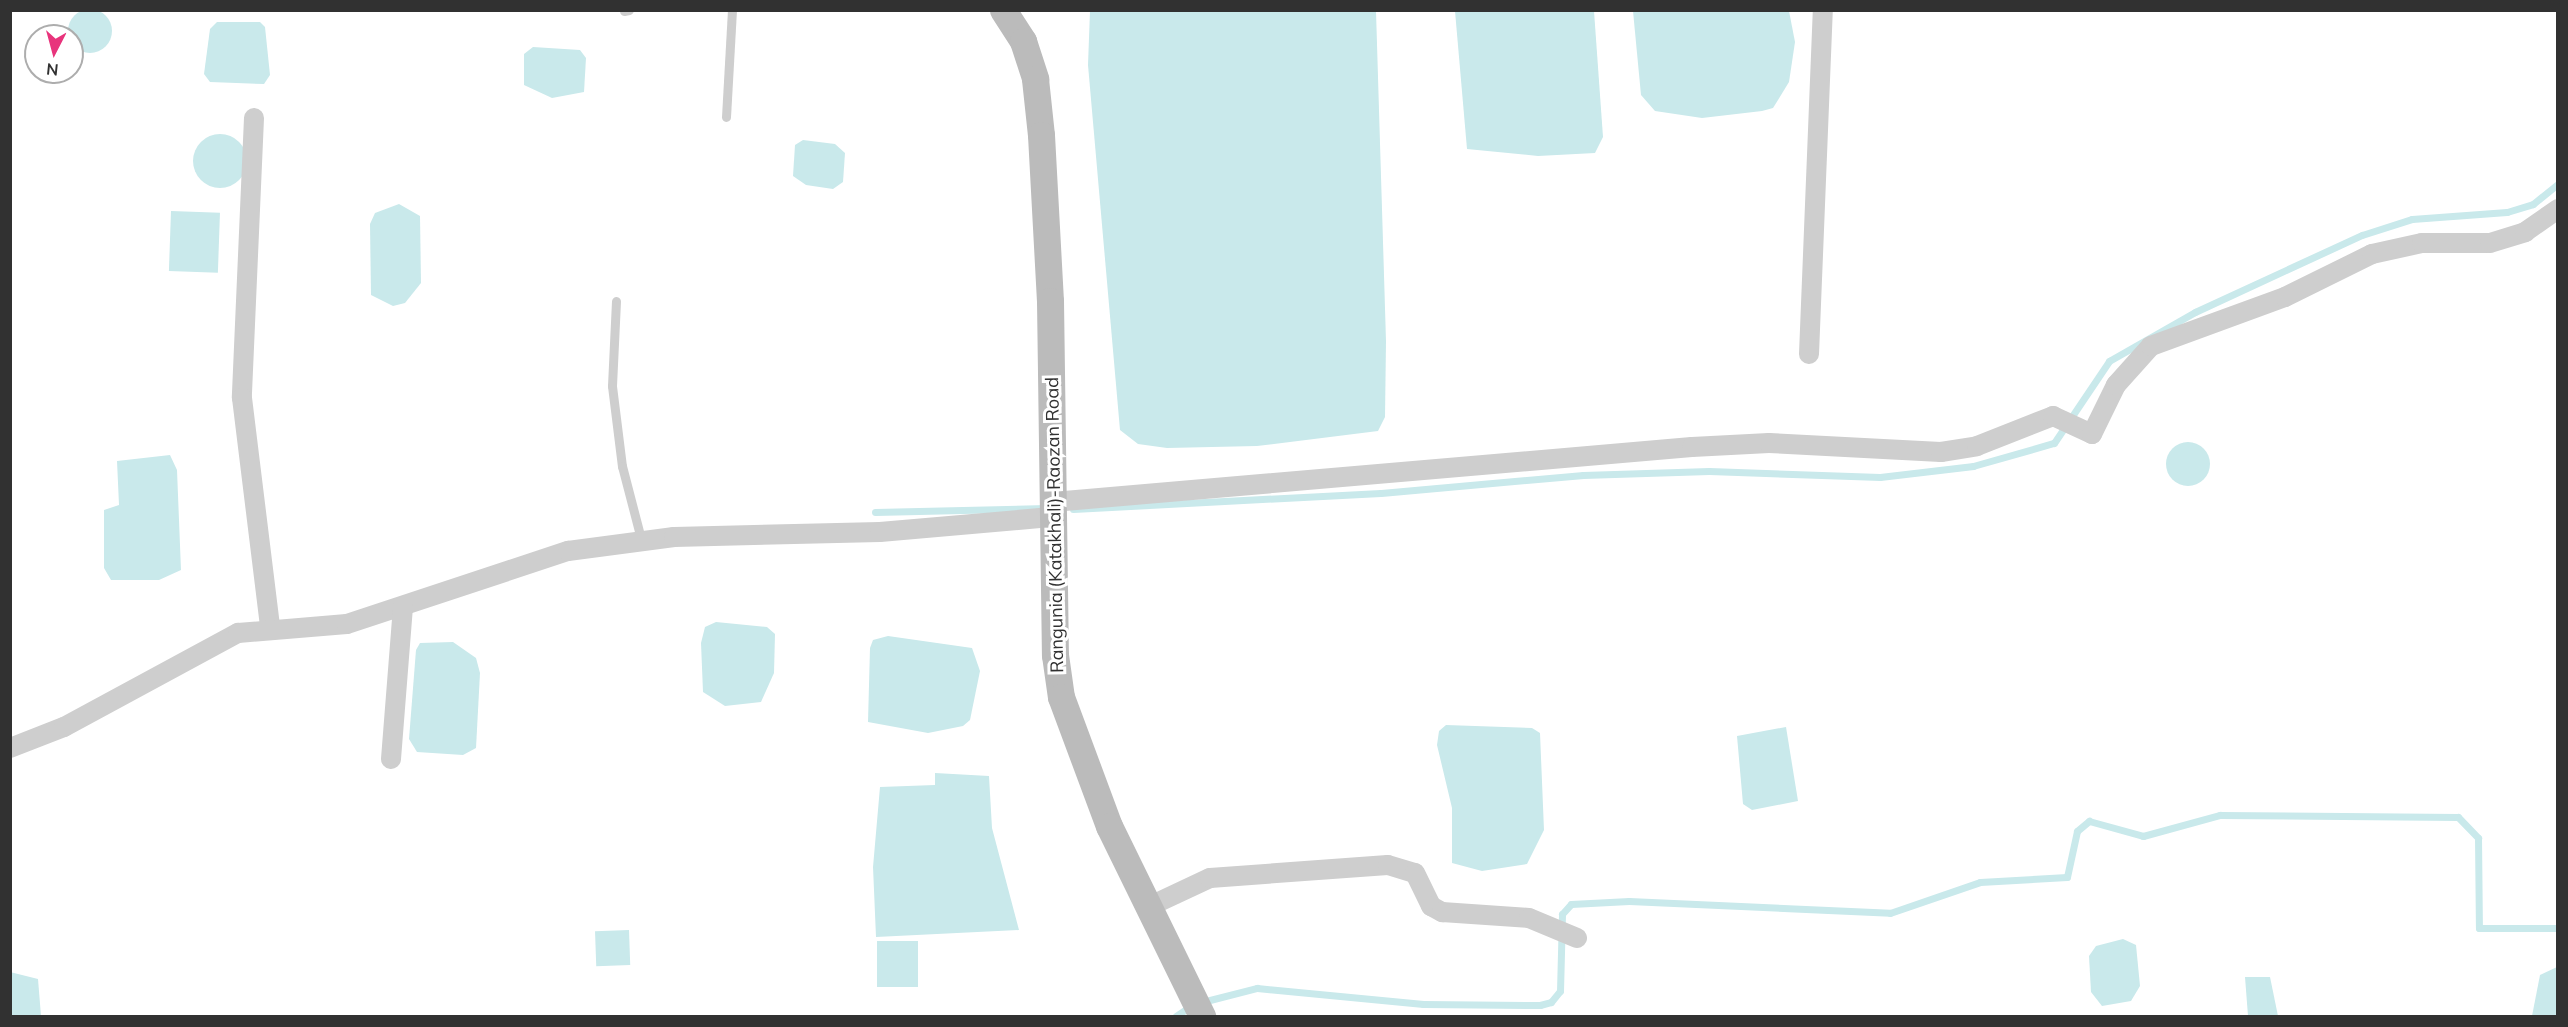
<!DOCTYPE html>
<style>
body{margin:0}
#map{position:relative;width:2568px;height:1027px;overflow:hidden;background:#fff;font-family:Mulish,sans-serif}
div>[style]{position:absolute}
.water>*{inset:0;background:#c9e9eb;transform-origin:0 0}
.round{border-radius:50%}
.stream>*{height:7px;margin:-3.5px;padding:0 3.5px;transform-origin:3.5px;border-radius:3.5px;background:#c9e9eb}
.service>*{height:9px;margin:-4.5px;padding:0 4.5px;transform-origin:4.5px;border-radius:4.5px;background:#cecece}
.minor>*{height:20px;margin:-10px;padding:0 10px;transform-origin:10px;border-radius:10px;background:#cecece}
.secondary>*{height:27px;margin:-13.5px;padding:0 13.5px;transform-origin:13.5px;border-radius:13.5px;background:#bbb}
span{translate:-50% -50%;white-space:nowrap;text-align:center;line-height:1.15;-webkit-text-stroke:6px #fff;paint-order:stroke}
.street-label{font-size:18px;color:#313131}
.frame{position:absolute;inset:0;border:12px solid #313131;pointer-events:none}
.north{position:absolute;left:24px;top:24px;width:60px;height:60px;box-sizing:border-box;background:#fff;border:2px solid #adadad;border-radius:50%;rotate:186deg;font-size:16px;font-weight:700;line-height:24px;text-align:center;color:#313131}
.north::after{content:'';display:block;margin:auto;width:21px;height:27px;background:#e8347c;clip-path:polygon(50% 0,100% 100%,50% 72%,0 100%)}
</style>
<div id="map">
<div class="water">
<i class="round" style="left:68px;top:9px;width:44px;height:44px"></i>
<i style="clip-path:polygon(1090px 11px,1376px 11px,1386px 341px,1385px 417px,1378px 431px,1257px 446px,1167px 448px,1138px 444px,1120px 430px,1088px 65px)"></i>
<i style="clip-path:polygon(1455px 11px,1594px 11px,1603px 137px,1595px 153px,1538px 156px,1467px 149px)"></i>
<i style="clip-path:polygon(1633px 11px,1789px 11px,1795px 42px,1789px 82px,1773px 108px,1762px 111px,1702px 118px,1655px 111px,1641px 95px)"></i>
<i style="clip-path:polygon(217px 22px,260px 22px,265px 27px,270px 75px,264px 84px,210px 82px,204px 74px,210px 29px)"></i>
<i style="clip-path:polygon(533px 47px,580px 50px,586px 58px,584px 92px,552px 98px,524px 85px,524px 54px)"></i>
<i class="round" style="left:193px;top:134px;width:54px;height:54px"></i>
<i style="clip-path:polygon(803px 140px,835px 144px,845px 153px,843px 182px,833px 189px,806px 185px,793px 176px,795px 145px)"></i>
<i style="clip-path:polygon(399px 204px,420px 216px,421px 283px,405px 303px,393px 306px,371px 295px,370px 224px,375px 213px)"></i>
<i style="left:171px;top:211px;width:49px;height:60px;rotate:2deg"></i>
<i class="round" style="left:2166px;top:442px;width:44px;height:44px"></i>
<i style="clip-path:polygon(170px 455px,177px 470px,181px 570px,159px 580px,111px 580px,104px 568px,104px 510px,119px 505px,117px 461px)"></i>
<i style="clip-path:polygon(716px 622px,767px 627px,775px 634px,774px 673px,761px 702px,725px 706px,703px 692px,701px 643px,705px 627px)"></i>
<i style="clip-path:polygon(888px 636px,972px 648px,980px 671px,970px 720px,963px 726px,928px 733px,868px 722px,870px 648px,873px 640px)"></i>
<i style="clip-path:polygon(453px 642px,476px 658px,480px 673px,476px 748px,463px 755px,417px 752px,409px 739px,416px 650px,420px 643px)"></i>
<i style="clip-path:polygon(1446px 725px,1532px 728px,1540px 733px,1544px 830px,1527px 864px,1482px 871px,1452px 863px,1452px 808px,1437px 745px,1439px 731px)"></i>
<i style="clip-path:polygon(1786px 727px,1798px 801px,1752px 810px,1743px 804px,1737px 736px)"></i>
<i style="clip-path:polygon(935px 773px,989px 776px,992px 828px,1019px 930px,876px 937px,873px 867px,880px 787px,935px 785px)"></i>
<i style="left:629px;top:930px;width:35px;height:34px;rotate:88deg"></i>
<i style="clip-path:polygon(2123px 939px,2136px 945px,2140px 986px,2131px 1001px,2102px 1006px,2091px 992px,2089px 956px,2096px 946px)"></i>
<i style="left:918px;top:941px;width:46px;height:41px;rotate:90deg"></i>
<i style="clip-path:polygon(2557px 967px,2557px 1016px,2532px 1016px,2540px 975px)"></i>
<i style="clip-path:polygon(10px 972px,38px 979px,41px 1016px,11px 1016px)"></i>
<i style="clip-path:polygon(2245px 977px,2270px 977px,2278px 1016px,2248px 1016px)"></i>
</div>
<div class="stream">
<i style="left:1073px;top:509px;width:308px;rotate:-3deg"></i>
<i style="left:1381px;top:493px;width:203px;rotate:-5.1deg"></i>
<i style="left:1583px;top:475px;width:126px;rotate:-1.8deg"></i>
<i style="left:1709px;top:471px;width:171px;rotate:2deg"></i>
<i style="left:1880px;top:477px;width:94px;rotate:-6.7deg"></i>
<i style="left:1973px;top:466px;width:84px;rotate:-15.9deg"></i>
<i style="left:2054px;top:443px;width:99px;rotate:-56.1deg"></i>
<i style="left:2109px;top:361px;width:99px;rotate:-29.7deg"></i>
<i style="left:2195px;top:312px;width:184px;rotate:-24.8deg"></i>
<i style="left:2362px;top:235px;width:52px;rotate:-17.7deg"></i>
<i style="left:2412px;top:219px;width:95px;rotate:-4.2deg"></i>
<i style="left:2507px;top:212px;width:27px;rotate:-17deg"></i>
<i style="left:2533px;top:204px;width:32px;rotate:-39deg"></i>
<i style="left:875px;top:512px;width:172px;rotate:-1.3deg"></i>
<i style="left:1202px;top:1002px;width:57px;rotate:-14.3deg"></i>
<i style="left:1257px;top:988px;width:167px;rotate:5.5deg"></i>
<i style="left:1423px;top:1004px;width:117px;rotate:0.5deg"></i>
<i style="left:1540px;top:1005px;width:11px;rotate:-15deg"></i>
<i style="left:1551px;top:1002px;width:14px;rotate:-51deg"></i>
<i style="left:1560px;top:991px;width:77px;rotate:-88.5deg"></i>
<i style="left:1562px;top:914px;width:13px;rotate:-48deg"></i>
<i style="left:1571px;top:904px;width:58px;rotate:-3deg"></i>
<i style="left:1629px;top:901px;width:261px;rotate:2.6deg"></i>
<i style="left:1890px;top:913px;width:95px;rotate:-19deg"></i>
<i style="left:1980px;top:882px;width:87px;rotate:-3.3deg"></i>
<i style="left:2067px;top:877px;width:47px;rotate:-77.7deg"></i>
<i style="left:2077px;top:831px;width:16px;rotate:-40deg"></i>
<i style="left:2089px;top:821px;width:56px;rotate:15.5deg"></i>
<i style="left:2143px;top:836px;width:80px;rotate:-15.3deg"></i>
<i style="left:2220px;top:815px;width:238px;rotate:0.5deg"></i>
<i style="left:2458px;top:817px;width:29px;rotate:46deg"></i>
<i style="left:2478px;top:838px;width:90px;rotate:89.4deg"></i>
<i style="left:2479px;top:928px;width:79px"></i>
<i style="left:1176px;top:1016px;width:18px;rotate:-34deg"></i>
</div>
<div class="service">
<i style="left:624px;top:11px;width:5px;rotate:-11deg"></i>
<i style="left:726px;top:117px;width:107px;rotate:-86.8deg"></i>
<i style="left:616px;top:301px;width:85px;rotate:92.7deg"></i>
<i style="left:612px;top:386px;width:81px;rotate:82.9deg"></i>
<i style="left:622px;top:466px;width:80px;rotate:75.4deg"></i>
</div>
<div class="minor">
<i style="left:254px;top:118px;width:280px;rotate:92.5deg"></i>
<i style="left:242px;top:398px;width:231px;rotate:83deg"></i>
<i style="left:1809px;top:354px;width:344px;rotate:-87.7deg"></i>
<i style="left:1053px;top:502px;width:641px;rotate:-4.92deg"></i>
<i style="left:1692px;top:447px;width:77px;rotate:-3deg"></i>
<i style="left:1769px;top:443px;width:172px;rotate:3deg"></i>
<i style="left:1941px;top:452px;width:36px;rotate:-9deg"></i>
<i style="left:1977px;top:446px;width:82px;rotate:-21.5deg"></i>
<i style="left:2053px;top:416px;width:43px;rotate:24.8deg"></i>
<i style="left:2092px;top:434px;width:55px;rotate:-63.9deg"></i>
<i style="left:2116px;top:385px;width:52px;rotate:-48.1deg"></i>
<i style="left:2151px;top:346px;width:143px;rotate:-20.1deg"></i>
<i style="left:2285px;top:297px;width:97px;rotate:-26.3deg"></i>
<i style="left:2372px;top:254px;width:51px;rotate:-12.4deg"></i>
<i style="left:2422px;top:243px;width:68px"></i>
<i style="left:2490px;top:243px;width:37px;rotate:-17deg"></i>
<i style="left:2525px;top:232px;width:40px;rotate:-34.9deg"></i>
<i style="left:10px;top:748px;width:58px;rotate:-21.3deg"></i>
<i style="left:64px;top:727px;width:198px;rotate:-28.4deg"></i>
<i style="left:238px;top:633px;width:109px;rotate:-4.7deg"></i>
<i style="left:347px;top:624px;width:233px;rotate:-18.3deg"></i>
<i style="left:568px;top:551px;width:107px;rotate:-7.5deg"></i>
<i style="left:674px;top:537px;width:206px;rotate:-1.4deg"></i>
<i style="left:880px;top:532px;width:174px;rotate:-5deg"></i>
<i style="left:391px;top:759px;width:153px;rotate:-85.5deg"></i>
<i style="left:1148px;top:907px;width:68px;rotate:-25.1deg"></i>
<i style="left:1210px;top:878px;width:178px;rotate:-4.2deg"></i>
<i style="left:1388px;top:865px;width:28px;rotate:17deg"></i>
<i style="left:1415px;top:873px;width:37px;rotate:64deg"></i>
<i style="left:1431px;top:906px;width:13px;rotate:29deg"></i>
<i style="left:1442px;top:912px;width:87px;rotate:3.9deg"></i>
<i style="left:1529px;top:918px;width:52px;rotate:22.6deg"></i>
</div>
<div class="secondary">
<i style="left:1003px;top:10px;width:37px;rotate:57deg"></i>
<i style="left:1023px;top:41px;width:40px;rotate:72deg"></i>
<i style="left:1035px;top:79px;width:56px;rotate:83.9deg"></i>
<i style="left:1041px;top:135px;width:166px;rotate:86.9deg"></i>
<i style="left:1050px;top:301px;width:354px;rotate:89.2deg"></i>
<i style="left:1055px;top:655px;width:42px;rotate:81.9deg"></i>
<i style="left:1061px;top:697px;width:138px;rotate:69.6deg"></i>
<i style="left:1109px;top:826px;width:212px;rotate:63.9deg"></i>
</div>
<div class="street-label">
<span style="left:1055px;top:525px;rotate:-91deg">Rangunia (Katakhali)-Raozan Road</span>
</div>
<div class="frame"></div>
<div class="north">N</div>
</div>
